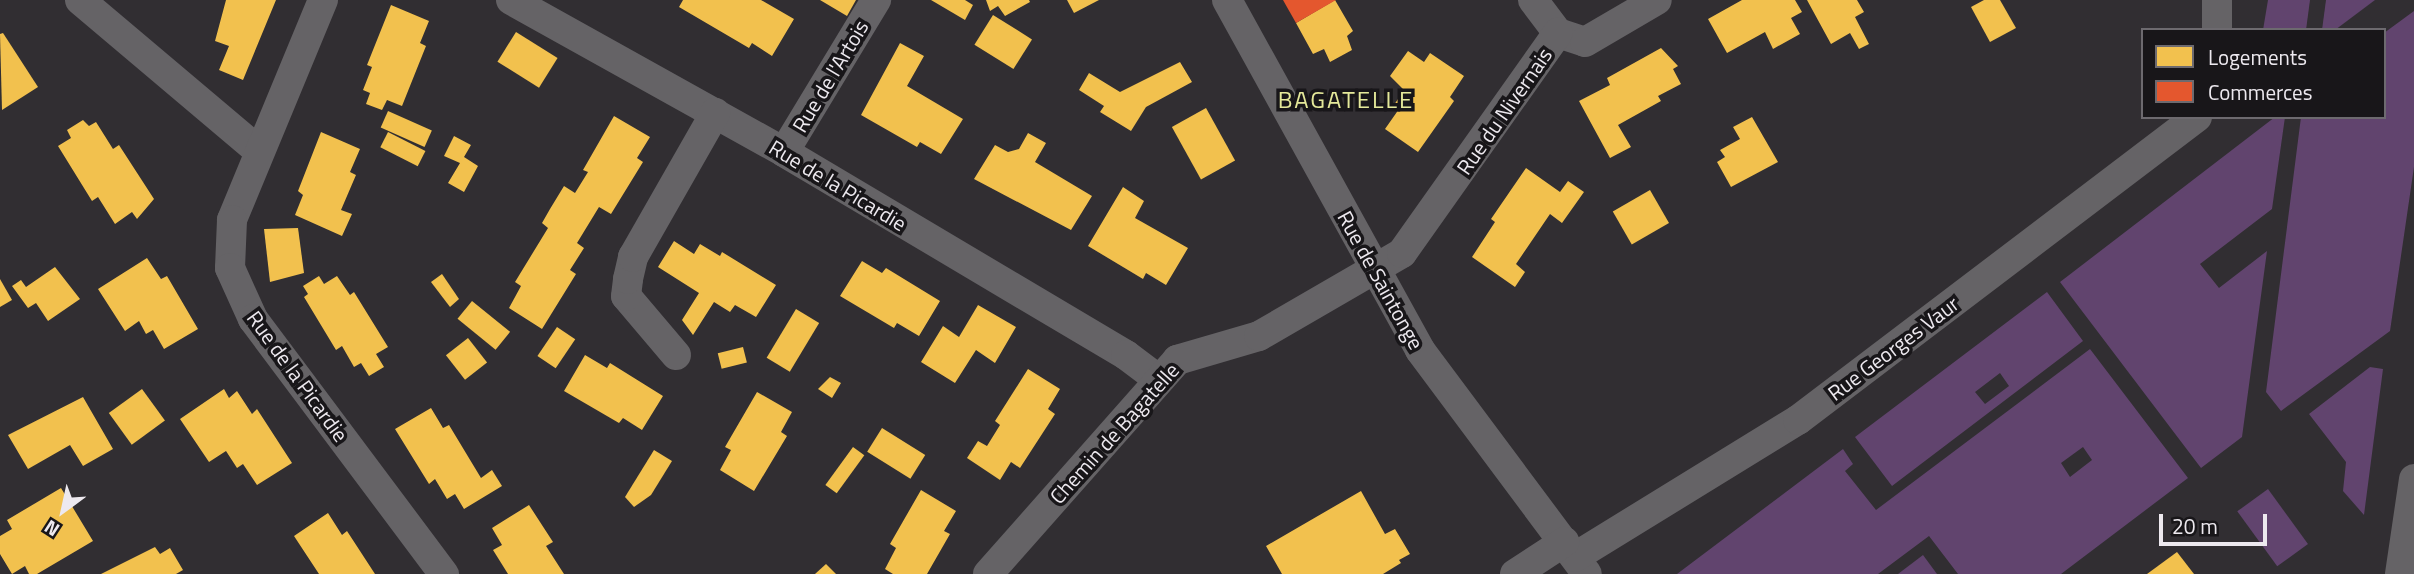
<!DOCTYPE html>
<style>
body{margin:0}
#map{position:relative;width:2414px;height:574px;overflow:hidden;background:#312e32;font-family:"Titillium Web",sans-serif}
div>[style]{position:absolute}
.green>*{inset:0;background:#61446e;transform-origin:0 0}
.homes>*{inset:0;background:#f2c14e;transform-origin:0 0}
.shops>*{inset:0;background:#e4572e}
.minor>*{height:30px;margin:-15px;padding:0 15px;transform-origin:15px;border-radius:15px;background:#656366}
span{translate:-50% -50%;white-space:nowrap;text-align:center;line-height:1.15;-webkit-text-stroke:7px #181619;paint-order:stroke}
.street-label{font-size:21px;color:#ede9ef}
.quarter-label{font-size:24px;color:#e5e99a;letter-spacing:2px}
.legend{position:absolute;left:2141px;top:28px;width:245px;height:91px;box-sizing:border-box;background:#181619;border:2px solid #6d6a6f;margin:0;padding:9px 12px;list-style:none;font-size:21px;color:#ede9ef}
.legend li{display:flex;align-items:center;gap:14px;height:35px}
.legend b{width:35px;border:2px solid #6d6a6f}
.north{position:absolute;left:28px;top:476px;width:70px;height:70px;-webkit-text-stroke:5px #181619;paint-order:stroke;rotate:213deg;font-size:19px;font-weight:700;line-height:28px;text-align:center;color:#ede9ef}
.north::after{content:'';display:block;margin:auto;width:24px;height:32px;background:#ede9ef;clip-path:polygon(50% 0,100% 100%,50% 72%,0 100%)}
.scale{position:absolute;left:2159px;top:514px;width:108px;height:32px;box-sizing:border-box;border:4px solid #ede9ef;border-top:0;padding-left:9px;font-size:21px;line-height:24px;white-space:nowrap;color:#ede9ef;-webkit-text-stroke:5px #181619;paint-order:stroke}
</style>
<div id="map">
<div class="green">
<i style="clip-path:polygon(2268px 0,2310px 0,2306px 30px,2263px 30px)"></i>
<i style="clip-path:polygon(2326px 0,2375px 0,2335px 30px,2322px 30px)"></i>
<i style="clip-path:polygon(2414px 11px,2414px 167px,2390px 331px,2281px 411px,2266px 392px,2301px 117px,2384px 117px,2384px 33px)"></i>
<i style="clip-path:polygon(2275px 117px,2285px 117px,2272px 209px,2200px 264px,2219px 288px,2267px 251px,2242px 437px,2201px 468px,2060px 282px)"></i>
<i style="clip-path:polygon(evenodd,2047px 292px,2083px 341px,1892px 486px,1855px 437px,2047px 292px,2000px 373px,2009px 386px,1985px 404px,1975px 392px,2000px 373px)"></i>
<i style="clip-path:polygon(evenodd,2090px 349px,2188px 478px,2061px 574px,1958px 574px,1929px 536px,1878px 574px,1677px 574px,1843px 449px,1853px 464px,1845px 471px,1876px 510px,2090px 349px,2083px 447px,2092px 460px,2070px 477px,2061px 463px,2083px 447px)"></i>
<i style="clip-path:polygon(2370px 367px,2383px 369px,2364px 515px,2343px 491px,2346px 462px,2309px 414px)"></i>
<i style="left:2268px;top:489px;width:68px;height:38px;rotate:54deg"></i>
<i style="clip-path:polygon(1923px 555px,1937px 574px,1898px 574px)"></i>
</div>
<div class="homes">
<i style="clip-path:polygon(226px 0,276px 0,243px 80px,219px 70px,229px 46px,215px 41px)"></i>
<i style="clip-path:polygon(683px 0,761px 0,794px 19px,772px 56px,752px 43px,749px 48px,679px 7px)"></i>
<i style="clip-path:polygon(820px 0,856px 0,847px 16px)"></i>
<i style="clip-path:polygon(931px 0,965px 0,973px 5px,965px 20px)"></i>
<i style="clip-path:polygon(986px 0,1029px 0,1030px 2px,1005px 16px,998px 6px,990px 11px)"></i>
<i style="clip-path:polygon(1067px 0,1099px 0,1074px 13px)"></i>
<i style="clip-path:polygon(1335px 0,1353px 31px,1347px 36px,1352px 50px,1330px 62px,1324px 49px,1313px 54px,1296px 23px)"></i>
<i style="clip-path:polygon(1742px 0,1795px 0,1802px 12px,1791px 18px,1800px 34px,1773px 49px,1765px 32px,1727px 53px,1708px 19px)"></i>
<i style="clip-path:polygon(1807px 0,1857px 0,1864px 12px,1855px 17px,1869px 44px,1859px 49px,1850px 33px,1831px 44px)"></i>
<i style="clip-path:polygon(1984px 0,2000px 0,2016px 28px,1990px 42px,1971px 7px)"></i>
<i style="clip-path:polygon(391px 5px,429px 21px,420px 43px,426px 46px,402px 106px,387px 100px,382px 110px,366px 104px,370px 93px,363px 90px,372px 67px,367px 65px)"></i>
<i style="left:993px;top:15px;width:46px;height:35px;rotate:32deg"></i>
<i style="left:516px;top:32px;width:49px;height:35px;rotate:32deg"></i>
<i style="clip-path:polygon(3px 33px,38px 87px,2px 110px,0 34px)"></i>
<i style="clip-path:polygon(900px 43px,924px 56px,907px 86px,963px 119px,941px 154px,920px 142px,917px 147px,861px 115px)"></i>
<i style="clip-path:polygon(1661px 48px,1678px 66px,1673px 69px,1681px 84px,1658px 96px,1661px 101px,1618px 125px,1631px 147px,1610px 158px,1579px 101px,1610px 85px,1607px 78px)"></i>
<i style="clip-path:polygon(1408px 51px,1424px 62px,1430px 53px,1464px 76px,1450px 97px,1454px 101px,1418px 152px,1385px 129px,1399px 109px,1394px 105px,1404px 90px,1390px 76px)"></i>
<i style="clip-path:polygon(1180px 62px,1192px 82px,1146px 107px,1131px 131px,1100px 112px,1104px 106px,1079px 90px,1089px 73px,1120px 92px)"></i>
<i style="left:1206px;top:108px;width:60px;height:39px;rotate:61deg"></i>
<i style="left:388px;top:111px;width:48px;height:18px;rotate:24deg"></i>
<i style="clip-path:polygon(614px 116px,650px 137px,637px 158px,643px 162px,611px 214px,599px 207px,577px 243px,584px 248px,570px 270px,576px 274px,542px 329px,509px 308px,521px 286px,515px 282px,548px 228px,542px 223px,550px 209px,564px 186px,575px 193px,588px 172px,583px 170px)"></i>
<i style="clip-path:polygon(1752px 117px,1778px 162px,1731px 187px,1717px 162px,1725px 157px,1720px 150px,1740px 139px,1733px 127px)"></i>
<i style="clip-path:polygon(83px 120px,89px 126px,96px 122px,113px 149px,119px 145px,154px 199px,137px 219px,132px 212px,115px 224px,98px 197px,92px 201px,58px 146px,71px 138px,67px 130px)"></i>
<i style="clip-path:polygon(321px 132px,360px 149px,350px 172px,356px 175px,341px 210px,352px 214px,342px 236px,295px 215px,303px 195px,298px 191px)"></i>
<i style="left:388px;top:132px;width:42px;height:17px;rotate:27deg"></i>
<i style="clip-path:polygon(1028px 133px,1046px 143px,1035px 162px,1092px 196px,1071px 230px,974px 179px,995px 145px,1008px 152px,1019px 149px)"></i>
<i style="clip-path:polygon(454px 136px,471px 145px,464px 157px,478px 166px,464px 192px,448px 183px,460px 163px,444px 156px)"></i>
<i style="clip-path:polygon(1526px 168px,1560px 192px,1568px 181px,1584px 192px,1562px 223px,1550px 214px,1516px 264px,1525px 272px,1515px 287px,1472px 257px,1495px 222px,1491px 219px)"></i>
<i style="clip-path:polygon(1123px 187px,1144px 201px,1135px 218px,1188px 248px,1166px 285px,1146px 273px,1143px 279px,1088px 246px)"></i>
<i style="left:1650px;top:190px;width:38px;height:43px;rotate:60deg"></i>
<i style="clip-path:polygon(298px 228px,304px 273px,270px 282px,264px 229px)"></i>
<i style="clip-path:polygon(674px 241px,694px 254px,700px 244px,720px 256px,722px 252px,776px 285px,756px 317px,735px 305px,730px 312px,714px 302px,693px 335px,682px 320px,699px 293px,658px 267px)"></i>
<i style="clip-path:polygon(147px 258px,161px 279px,167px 276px,198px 329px,164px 349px,153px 330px,146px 334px,139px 321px,125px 331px,98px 289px)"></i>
<i style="clip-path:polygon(862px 261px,882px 273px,886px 268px,940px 301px,919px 336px,897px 323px,894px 328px,840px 296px)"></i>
<i style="clip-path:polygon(55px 267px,80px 299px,48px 321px,36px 303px,28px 308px,12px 286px,21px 280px,26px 287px)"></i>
<i style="clip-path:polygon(442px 274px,459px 299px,450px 307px,431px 282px)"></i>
<i style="clip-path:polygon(319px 276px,324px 284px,337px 276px,350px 295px,354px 292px,388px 347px,376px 354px,384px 367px,369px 376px,361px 363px,354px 367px,342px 346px,336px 350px,304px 297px,308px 294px,303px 286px)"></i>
<i style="clip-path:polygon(0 279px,12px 300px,0 307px)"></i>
<i style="left:472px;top:301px;width:49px;height:23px;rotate:39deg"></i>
<i style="clip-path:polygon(978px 305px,1016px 327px,995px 363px,976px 350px,955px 383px,921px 362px,943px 326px,959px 337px)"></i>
<i style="left:796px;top:309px;width:27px;height:57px;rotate:31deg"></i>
<i style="left:557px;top:327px;width:22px;height:35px;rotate:34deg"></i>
<i style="left:468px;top:338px;width:31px;height:28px;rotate:52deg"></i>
<i style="left:743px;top:347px;width:16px;height:26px;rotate:76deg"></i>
<i style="clip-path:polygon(585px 355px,607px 368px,610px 363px,663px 396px,642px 430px,623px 418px,619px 423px,564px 391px)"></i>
<i style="clip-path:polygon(1028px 369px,1060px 389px,1048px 409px,1055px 414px,1020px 468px,1011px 462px,1000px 480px,967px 458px,978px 441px,987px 446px,1000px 425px,995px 421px)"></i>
<i style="clip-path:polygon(830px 377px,841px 383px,832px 398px,818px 389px)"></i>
<i style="left:142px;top:389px;width:39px;height:41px;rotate:54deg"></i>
<i style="clip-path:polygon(224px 389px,229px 398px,237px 391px,252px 414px,257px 409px,292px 463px,257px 485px,243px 464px,237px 468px,226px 451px,209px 462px,180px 419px)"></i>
<i style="clip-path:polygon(757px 392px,792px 412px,781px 432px,787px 436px,754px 491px,720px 470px,731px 450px,725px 447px)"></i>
<i style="clip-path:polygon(83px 397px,113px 449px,83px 466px,70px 445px,28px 469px,8px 435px)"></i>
<i style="clip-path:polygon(431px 408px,443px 428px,449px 425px,481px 478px,492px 470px,502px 486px,464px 509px,455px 494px,447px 499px,435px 479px,429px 484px,395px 429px)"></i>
<i style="left:882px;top:428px;width:51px;height:28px;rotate:32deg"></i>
<i style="left:853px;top:447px;width:14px;height:47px;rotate:36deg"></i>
<i style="clip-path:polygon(654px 450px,672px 461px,651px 495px,634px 507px,625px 497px)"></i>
<i style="clip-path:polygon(61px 488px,93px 541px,37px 574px,29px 574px,25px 566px,12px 574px,0 554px,0 536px,12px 529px,7px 520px)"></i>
<i style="clip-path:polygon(921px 490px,956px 511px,944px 531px,950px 534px,927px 574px,893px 574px,885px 569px,896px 548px,890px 544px)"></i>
<i style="clip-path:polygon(1361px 491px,1385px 534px,1395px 529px,1410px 554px,1399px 560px,1401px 563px,1383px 574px,1282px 574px,1266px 546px)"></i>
<i style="clip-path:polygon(529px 505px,553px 542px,546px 546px,564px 574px,508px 574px,493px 550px,502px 545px,492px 528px)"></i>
<i style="clip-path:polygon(328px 513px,342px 535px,347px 531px,375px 574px,319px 574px,294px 536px)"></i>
<i style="clip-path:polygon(155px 547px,160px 554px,170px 548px,183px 570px,176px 574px,101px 574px)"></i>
<i style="clip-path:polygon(2177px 552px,2194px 574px,2147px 574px)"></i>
<i style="clip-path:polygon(826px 564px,836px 574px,815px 574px)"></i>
</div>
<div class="shops">
<i style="clip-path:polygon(1283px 0,1336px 0,1296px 23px)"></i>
</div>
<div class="minor">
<i style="left:80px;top:0;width:234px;rotate:40.2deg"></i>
<i style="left:323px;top:0;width:238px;rotate:112.5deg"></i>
<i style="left:232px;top:220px;width:48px;rotate:92.4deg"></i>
<i style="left:230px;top:268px;width:56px;rotate:65.7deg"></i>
<i style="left:253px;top:319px;width:319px;rotate:53.2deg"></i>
<i style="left:511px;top:0;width:312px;rotate:29.1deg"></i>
<i style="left:784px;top:152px;width:398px;rotate:30.7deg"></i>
<i style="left:1126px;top:355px;width:40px;rotate:37deg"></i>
<i style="left:1227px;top:0;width:400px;rotate:61.1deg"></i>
<i style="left:1420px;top:350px;width:279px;rotate:53.3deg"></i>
<i style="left:1533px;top:0;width:41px;rotate:52.9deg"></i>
<i style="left:2217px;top:30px;width:30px;rotate:-90deg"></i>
<i style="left:1558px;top:33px;width:28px;rotate:18deg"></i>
<i style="left:1585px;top:42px;width:83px;rotate:-30.3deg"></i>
<i style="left:784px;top:152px;width:178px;rotate:-58.8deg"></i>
<i style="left:676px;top:355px;width:77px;rotate:-130.3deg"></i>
<i style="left:626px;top:296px;width:17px;rotate:-83deg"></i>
<i style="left:628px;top:279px;width:23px;rotate:-77deg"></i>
<i style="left:633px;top:257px;width:166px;rotate:-60.3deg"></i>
<i style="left:1575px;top:557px;width:262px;rotate:-31.6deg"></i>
<i style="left:1798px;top:420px;width:501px;rotate:-37.21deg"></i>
<i style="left:988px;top:574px;width:286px;rotate:-48.5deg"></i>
<i style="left:1177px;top:360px;width:85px;rotate:-16.3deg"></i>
<i style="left:1259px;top:336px;width:165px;rotate:-30.1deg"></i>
<i style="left:1402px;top:253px;width:270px;rotate:-54.7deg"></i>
<i style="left:1515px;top:574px;width:59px;rotate:-33.1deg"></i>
<i style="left:2400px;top:574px;width:96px;rotate:-81.6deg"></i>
</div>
<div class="street-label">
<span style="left:830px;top:76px;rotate:-59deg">Rue de l'Artois</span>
<span style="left:1504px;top:111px;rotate:-55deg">Rue du Nivernais</span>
<span style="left:838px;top:185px;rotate:31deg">Rue de la Picardie</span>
<span style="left:1381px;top:280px;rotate:61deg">Rue de Saintonge</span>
<span style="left:1893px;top:348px;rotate:-37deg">Rue Georges Vaur</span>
<span style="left:298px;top:376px;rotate:54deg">Rue de la Picardie</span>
<span style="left:1114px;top:433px;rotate:-48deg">Chemin de Bagatelle</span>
</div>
<div class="quarter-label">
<span style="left:1346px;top:100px">BAGATELLE</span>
</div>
<ul class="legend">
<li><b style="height:19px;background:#f2c14e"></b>Logements</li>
<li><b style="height:19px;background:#e4572e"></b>Commerces</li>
</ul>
<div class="north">N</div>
<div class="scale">20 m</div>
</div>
